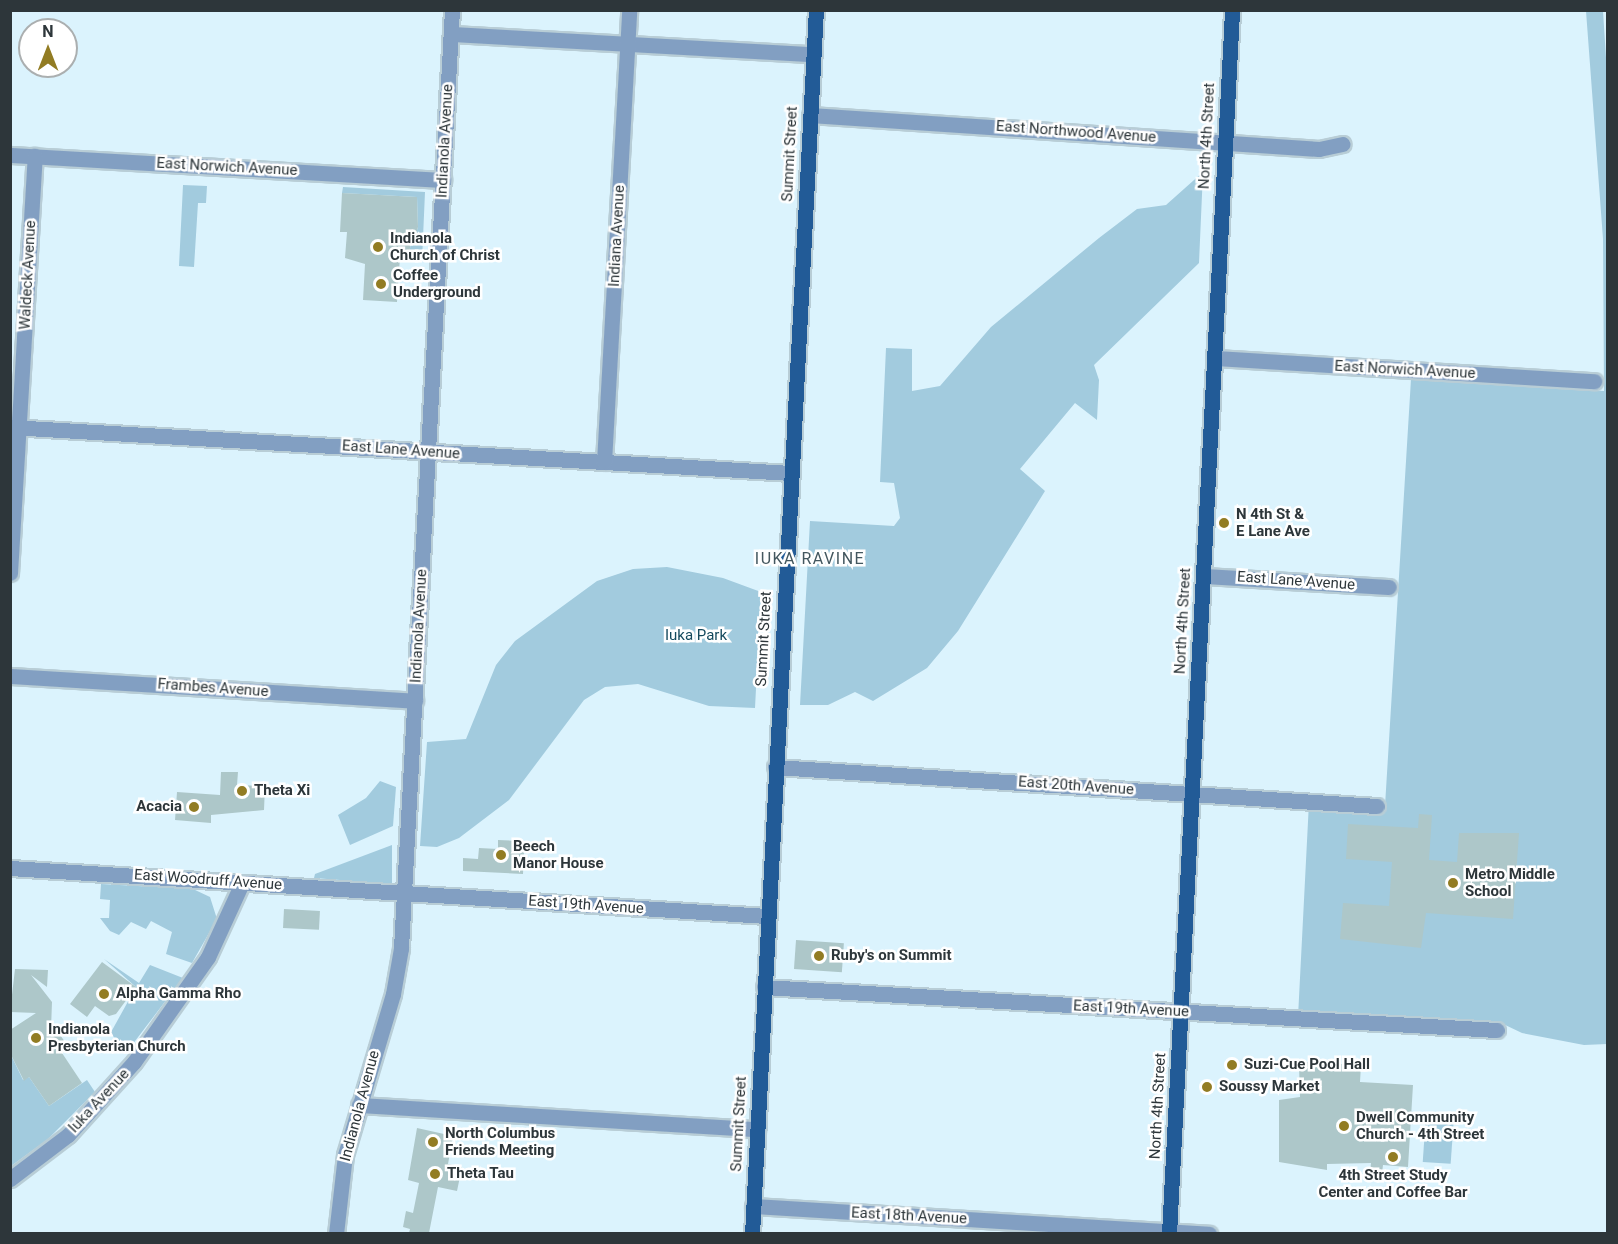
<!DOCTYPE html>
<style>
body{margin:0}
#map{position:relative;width:1618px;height:1244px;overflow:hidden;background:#dbf3fd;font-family:Roboto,sans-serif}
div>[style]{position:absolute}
.green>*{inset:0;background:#a2cbde;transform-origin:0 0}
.building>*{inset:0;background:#adc7c9;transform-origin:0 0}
.roads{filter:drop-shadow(2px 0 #b8cdd6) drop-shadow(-2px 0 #b8cdd6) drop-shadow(0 2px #b8cdd6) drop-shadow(0 -2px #b8cdd6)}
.minor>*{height:15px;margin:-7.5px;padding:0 7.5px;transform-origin:7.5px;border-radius:7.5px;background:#829fc2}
.major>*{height:15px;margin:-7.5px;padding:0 7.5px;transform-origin:7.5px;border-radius:7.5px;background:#225b97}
.dots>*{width:16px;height:16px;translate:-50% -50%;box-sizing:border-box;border:3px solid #fff;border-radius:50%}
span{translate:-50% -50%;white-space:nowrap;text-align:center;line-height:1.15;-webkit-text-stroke:5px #fff;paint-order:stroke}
.street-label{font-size:15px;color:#2d363a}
.poi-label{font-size:15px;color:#2d363a;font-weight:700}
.left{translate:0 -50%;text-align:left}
.right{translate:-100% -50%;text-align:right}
.park-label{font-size:15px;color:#14495d}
.neighbourhood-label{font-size:16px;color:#43575f;letter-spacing:1.5px}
.frame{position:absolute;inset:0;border:12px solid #2d363a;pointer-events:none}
.north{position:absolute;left:18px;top:18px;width:60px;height:60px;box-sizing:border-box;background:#fff;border:2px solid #abafb0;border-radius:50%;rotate:0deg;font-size:16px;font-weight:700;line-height:24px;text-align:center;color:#2d363a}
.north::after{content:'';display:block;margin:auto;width:21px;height:27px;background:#927c23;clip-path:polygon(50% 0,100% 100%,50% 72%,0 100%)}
</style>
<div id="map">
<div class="green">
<i style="clip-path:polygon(1586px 11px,1603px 11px,1608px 89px,1607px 1044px,1584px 1045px,1522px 1033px,1501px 1023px,1298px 1017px,1309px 802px,1385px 806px,1411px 379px,1604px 391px,1603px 239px)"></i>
<i style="clip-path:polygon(1203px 172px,1199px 263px,1094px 365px,1099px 380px,1097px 420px,1075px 403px,1020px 469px,1045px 491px,958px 631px,927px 668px,873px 701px,855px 692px,828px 705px,800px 705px,810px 521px,894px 526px,900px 518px,894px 483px,880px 482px,886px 348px,912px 349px,912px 391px,940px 386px,991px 327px,1099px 238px,1137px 209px,1166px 205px)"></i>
<i style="clip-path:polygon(183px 185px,207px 186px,206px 203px,198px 203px,194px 267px,179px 266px)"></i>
<i style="clip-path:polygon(343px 187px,425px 192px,422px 261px,409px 261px,411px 237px,415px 237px,418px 227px,417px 197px,342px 193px)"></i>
<i style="clip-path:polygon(667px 567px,723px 578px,761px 592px,755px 708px,709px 706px,638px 684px,605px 687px,584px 700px,509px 800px,459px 838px,437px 847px,420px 846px,427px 742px,466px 739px,496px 665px,515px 641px,597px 581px,633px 569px)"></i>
<i style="clip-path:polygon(380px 781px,396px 787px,393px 826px,350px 845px,338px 815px,366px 798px)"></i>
<i style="clip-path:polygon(392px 845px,392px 884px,314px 878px,315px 874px)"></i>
<i style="clip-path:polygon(101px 884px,193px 889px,210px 897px,217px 919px,192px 963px,166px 954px,172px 932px,151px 921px,146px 929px,131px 922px,119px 935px,110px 931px,100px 918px,109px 918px,110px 900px,100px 899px)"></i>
<i style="clip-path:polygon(104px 959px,139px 983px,150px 965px,183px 978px,129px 1049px,110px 1034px,136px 987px)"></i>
<i style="clip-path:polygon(10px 1053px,23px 1080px,29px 1077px,49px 1106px,87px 1080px,95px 1092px,47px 1140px,11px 1166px)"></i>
<i style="left:1426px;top:1115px;width:28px;height:47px;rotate:4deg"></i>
</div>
<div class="building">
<i style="clip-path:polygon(342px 193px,417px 197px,418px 227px,415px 238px,411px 237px,409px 258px,400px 257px,397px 302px,363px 300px,365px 264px,345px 258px,347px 232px,340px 232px)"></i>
<i style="clip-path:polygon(221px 772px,238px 772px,237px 785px,265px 786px,264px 810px,211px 815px,211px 823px,175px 820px,177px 792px,220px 795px)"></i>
<i style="clip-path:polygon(1419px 814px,1432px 815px,1429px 860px,1457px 862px,1459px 833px,1519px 833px,1513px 919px,1426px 913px,1421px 948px,1340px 939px,1343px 903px,1389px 906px,1392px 862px,1346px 859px,1348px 824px,1418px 828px)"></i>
<i style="clip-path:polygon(498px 840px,519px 841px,518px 852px,524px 852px,523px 874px,463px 871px,463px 858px,478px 859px,479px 848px,498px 849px)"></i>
<i style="left:284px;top:909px;width:36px;height:19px;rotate:3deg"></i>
<i style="left:796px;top:940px;width:48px;height:29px;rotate:4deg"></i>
<i style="clip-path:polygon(102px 962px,136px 987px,116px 1014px,109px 1016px,95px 1006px,87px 1017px,70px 1004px)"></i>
<i style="clip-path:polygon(15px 969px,48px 970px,47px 987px,31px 975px,52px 1002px,51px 1029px,54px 1026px,67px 1045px,60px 1050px,82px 1083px,49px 1106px,29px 1077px,24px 1081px,10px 1053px,10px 1030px,36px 1013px,10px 1012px)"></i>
<i style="clip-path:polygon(1303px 1062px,1361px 1065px,1360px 1082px,1413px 1085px,1408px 1167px,1383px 1165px,1382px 1173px,1370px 1173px,1371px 1163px,1327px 1164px,1327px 1170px,1279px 1162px,1279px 1100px,1300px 1097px,1299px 1066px)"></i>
<i style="clip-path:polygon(417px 1128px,453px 1136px,448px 1164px,462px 1167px,457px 1191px,438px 1187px,429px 1233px,409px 1233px,410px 1229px,403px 1227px,406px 1211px,413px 1213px,419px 1183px,408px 1180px)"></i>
</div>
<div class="roads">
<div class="minor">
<i style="left:451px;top:34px;width:363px;rotate:3.2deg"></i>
<i style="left:810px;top:115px;width:510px;rotate:3.82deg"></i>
<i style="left:1319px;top:149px;width:24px;rotate:-12deg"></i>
<i style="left:10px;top:155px;width:434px;rotate:3.3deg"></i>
<i style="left:1215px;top:358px;width:380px;rotate:3.5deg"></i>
<i style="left:10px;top:427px;width:782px;rotate:3.37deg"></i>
<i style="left:604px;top:462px;width:453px;rotate:-86.8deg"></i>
<i style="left:10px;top:573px;width:418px;rotate:-86.6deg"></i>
<i style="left:1204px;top:576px;width:185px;rotate:3.4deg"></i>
<i style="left:10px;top:676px;width:406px;rotate:3.5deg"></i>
<i style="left:775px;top:767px;width:603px;rotate:3.71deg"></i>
<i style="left:10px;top:868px;width:759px;rotate:3.63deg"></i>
<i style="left:764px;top:987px;width:734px;rotate:3.36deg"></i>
<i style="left:359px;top:1105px;width:399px;rotate:3.5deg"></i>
<i style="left:10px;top:1179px;width:73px;rotate:-37.2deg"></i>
<i style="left:68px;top:1135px;width:98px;rotate:-47.9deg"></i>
<i style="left:134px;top:1062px;width:128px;rotate:-54.8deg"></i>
<i style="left:208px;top:957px;width:81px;rotate:-65.3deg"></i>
<i style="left:753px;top:1206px;width:457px;rotate:3.5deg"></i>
<i style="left:336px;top:1234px;width:80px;rotate:-83.5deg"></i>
<i style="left:345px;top:1155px;width:168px;rotate:-73.4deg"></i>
<i style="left:393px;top:994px;width:47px;rotate:-80.1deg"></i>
<i style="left:401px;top:948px;width:939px;rotate:-86.89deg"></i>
</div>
<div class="major">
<i style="left:752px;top:1234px;width:1226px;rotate:-87.01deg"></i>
<i style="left:1169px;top:1234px;width:1226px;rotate:-87.05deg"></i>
</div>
</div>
<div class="dots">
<i style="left:378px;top:247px;background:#927c23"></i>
<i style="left:381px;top:284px;background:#927c23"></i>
<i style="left:1224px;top:523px;background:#927c23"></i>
<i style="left:242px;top:791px;background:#927c23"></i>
<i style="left:194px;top:807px;background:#927c23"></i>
<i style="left:501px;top:855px;background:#927c23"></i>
<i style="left:1453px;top:883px;background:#927c23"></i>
<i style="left:819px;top:956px;background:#927c23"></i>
<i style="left:104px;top:994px;background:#927c23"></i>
<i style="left:36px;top:1038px;background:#927c23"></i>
<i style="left:1232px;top:1065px;background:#927c23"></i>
<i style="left:1207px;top:1087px;background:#927c23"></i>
<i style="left:1344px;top:1126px;background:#927c23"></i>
<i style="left:433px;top:1142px;background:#927c23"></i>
<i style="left:1393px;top:1157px;background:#927c23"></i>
<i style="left:435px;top:1174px;background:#927c23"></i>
</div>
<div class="street-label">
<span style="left:1076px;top:132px;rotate:4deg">East Northwood Avenue</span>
<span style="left:1207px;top:136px;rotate:-87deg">North 4th Street</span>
<span style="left:445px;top:141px;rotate:-87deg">Indianola Avenue</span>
<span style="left:790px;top:154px;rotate:-87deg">Summit Street</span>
<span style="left:227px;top:167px;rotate:3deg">East Norwich Avenue</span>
<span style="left:617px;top:236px;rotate:-87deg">Indiana Avenue</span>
<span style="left:28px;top:275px;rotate:-87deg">Waldeck Avenue</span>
<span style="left:1405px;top:370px;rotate:3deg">East Norwich Avenue</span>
<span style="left:401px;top:450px;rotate:4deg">East Lane Avenue</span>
<span style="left:1296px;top:581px;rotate:4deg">East Lane Avenue</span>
<span style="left:1183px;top:621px;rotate:-87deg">North 4th Street</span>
<span style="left:419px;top:626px;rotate:-87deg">Indianola Avenue</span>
<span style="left:764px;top:639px;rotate:-87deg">Summit Street</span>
<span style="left:213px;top:688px;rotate:4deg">Frambes Avenue</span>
<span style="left:1076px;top:786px;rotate:4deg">East 20th Avenue</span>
<span style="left:208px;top:880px;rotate:4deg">East Woodruff Avenue</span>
<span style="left:586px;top:905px;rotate:4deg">East 19th Avenue</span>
<span style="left:1131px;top:1009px;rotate:3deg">East 19th Avenue</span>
<span style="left:99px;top:1101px;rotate:-47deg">Iuka Avenue</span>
<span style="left:360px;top:1106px;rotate:-75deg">Indianola Avenue</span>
<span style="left:1158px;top:1106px;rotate:-87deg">North 4th Street</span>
<span style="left:739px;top:1124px;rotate:-87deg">Summit Street</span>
<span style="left:909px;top:1216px;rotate:3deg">East 18th Avenue</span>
</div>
<div class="poi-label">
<span class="left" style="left:390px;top:247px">Indianola<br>Church of Christ</span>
<span class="left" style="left:393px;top:284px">Coffee<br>Underground</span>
<span class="left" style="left:1236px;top:523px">N 4th St &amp;<br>E Lane Ave</span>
<span class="left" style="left:254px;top:791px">Theta Xi</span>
<span class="right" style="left:182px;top:807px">Acacia</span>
<span class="left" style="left:513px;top:855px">Beech<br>Manor House</span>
<span class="left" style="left:1465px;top:883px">Metro Middle<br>School</span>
<span class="left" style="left:831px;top:956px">Ruby's on Summit</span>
<span class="left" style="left:116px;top:994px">Alpha Gamma Rho</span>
<span class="left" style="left:48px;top:1038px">Indianola<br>Presbyterian Church</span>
<span class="left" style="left:1244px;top:1065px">Suzi-Cue Pool Hall</span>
<span class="left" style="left:1219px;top:1087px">Soussy Market</span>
<span class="left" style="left:1356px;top:1126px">Dwell Community<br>Church - 4th Street</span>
<span class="left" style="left:445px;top:1142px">North Columbus<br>Friends Meeting</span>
<span class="left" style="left:447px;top:1174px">Theta Tau</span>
<span style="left:1393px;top:1184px">4th Street Study<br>Center and Coffee Bar</span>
</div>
<div class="park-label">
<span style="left:696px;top:636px">Iuka Park</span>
</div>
<div class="neighbourhood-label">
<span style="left:810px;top:559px">IUKA RAVINE</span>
</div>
<div class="frame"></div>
<div class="north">N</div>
</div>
